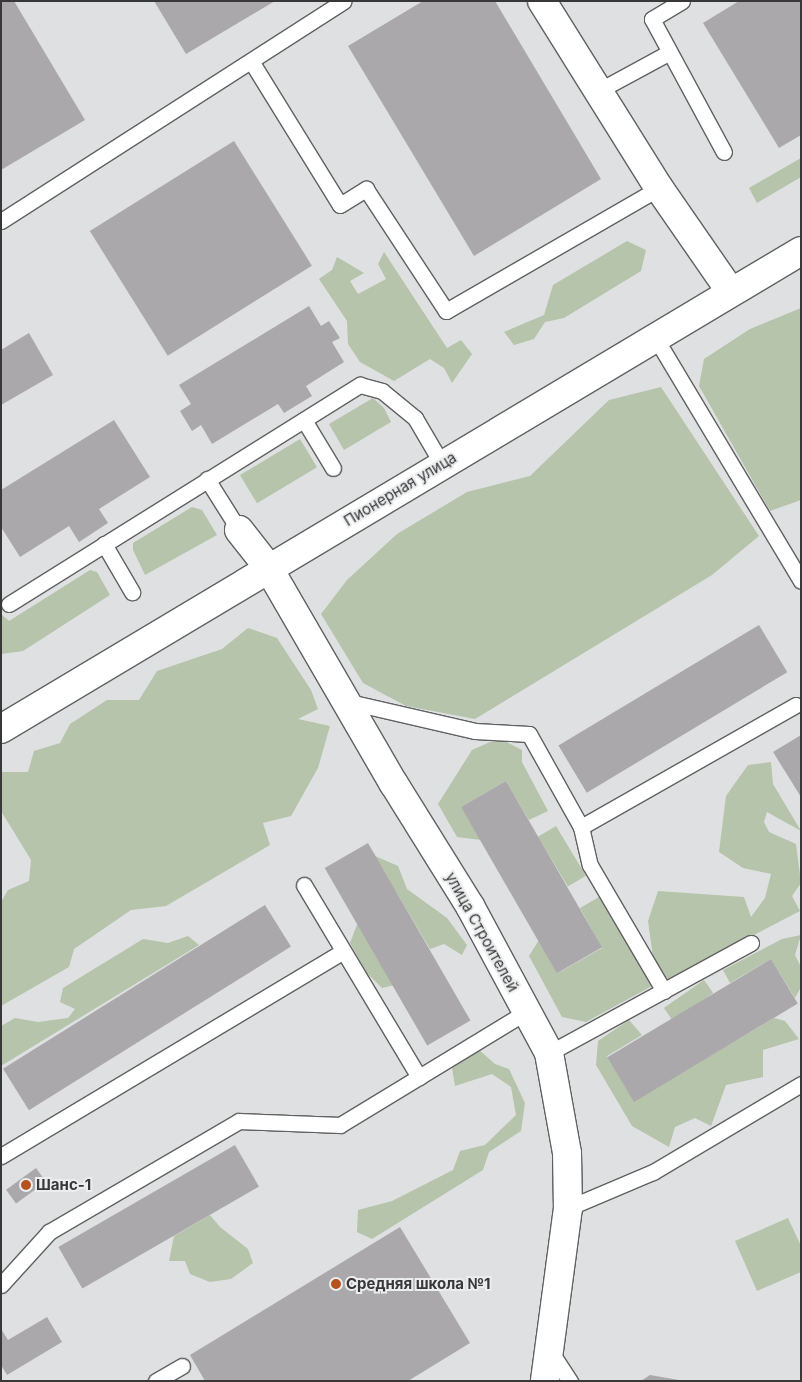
<!DOCTYPE html>
<meta charset="utf-8">
<style>
body{margin:0}
#map{position:relative;width:802px;height:1382px;overflow:hidden;background:#dfe0e2;font-family:Inter,sans-serif}
div>[style]{position:absolute}
.green>*{inset:0;background:#b5c4aa;transform-origin:0 0}
.building>*{inset:0;background:#aaa8aa;transform-origin:0 0}
.roads{filter:drop-shadow(1px 0 #606163) drop-shadow(-1px 0 #606163) drop-shadow(0 1px #606163) drop-shadow(0 -1px #606163)}
.service>*{height:15px;margin:-7.5px;padding:0 7.5px;transform-origin:7.5px;border-radius:7.5px;background:#fff}
.minor>*{height:28px;margin:-14px;padding:0 14px;transform-origin:14px;border-radius:14px;background:#fff}
.secondary>*{height:28px;margin:-14px;padding:0 14px;transform-origin:14px;border-radius:14px;background:#fff}
.dots>*{width:14px;height:14px;translate:-50% -50%;box-sizing:border-box;border:2px solid #ecedef;border-radius:50%}
span{translate:-50% -50%;white-space:nowrap;text-align:center;line-height:1.15;-webkit-text-stroke:4px #ecedef;paint-order:stroke}
.street-label{font-size:15px;color:#383839}
.poi-label{font-size:15px;color:#383839;font-weight:700}
.left{translate:0 -50%;text-align:left}
.frame{position:absolute;inset:0;border:2px solid #383839;pointer-events:none}
</style>
<div id="map">
<div class="green">
<i style="clip-path:polygon(801px 158px,801px 177px,757px 203px,749px 188px)"></i>
<i style="clip-path:polygon(627px 241px,646px 250px,641px 271px,564px 318px,545px 322px,534px 339px,514px 345px,504px 332px,544px 315px,553px 285px)"></i>
<i style="clip-path:polygon(384px 252px,447px 348px,461px 340px,472px 354px,452px 383px,444px 368px,430px 359px,394px 381px,360px 362px,348px 344px,347px 321px,319px 279px,332px 270px,337px 257px,364px 273px,350px 281px,358px 294px,386px 279px,378px 264px)"></i>
<i style="clip-path:polygon(801px 308px,801px 500px,770px 511px,699px 386px,704px 359px,750px 329px)"></i>
<i style="clip-path:polygon(661px 387px,759px 536px,712px 575px,475px 719px,406px 706px,363px 683px,321px 614px,347px 580px,397px 534px,467px 492px,530px 476px,609px 400px)"></i>
<i style="clip-path:polygon(373px 398px,384px 408px,391px 422px,344px 450px,329px 424px)"></i>
<i style="left:300px;top:439px;width:33px;height:70px;rotate:59deg"></i>
<i style="clip-path:polygon(192px 507px,202px 510px,217px 535px,145px 575px,133px 550px,133px 543px)"></i>
<i style="clip-path:polygon(90px 570px,97px 572px,110px 595px,23px 651px,1px 654px,1px 614px,9px 621px)"></i>
<i style="clip-path:polygon(248px 628px,277px 638px,311px 690px,318px 709px,298px 719px,330px 726px,318px 768px,291px 816px,263px 823px,270px 845px,166px 906px,131px 910px,74px 949px,69px 967px,1px 1006px,1px 902px,8px 890px,29px 881px,31px 860px,1px 811px,1px 772px,28px 772px,34px 751px,60px 743px,70px 724px,107px 700px,139px 700px,157px 671px,222px 649px)"></i>
<i style="clip-path:polygon(499px 738px,522px 750px,522px 762px,548px 811px,529px 820px,506px 781px,461px 807px,481px 840px,457px 837px,438px 804px,472px 750px)"></i>
<i style="clip-path:polygon(771px 762px,773px 784px,801px 831px,767px 812px,764px 822px,769px 832px,796px 844px,801px 883px,792px 896px,800px 911px,668px 980px,653px 957px,648px 921px,658px 891px,744px 897px,751px 917px,765px 898px,771px 874px,743px 868px,719px 852px,726px 796px,748px 765px)"></i>
<i style="left:556px;top:826px;width:58px;height:21px;rotate:59deg"></i>
<i style="clip-path:polygon(375px 856px,398px 866px,407px 889px,447px 918px,467px 945px,462px 955px,444px 944px,430px 949px)"></i>
<i style="clip-path:polygon(599px 897px,652px 986px,586px 1022px,562px 1017px,529px 956px,539px 940px,558px 973px,602px 948px,580px 908px)"></i>
<i style="clip-path:polygon(358px 922px,395px 985px,382px 988px,367px 973px,350px 943px)"></i>
<i style="clip-path:polygon(801px 935px,795px 955px,801px 967px,801px 987px,795px 998px,771px 959px,730px 983px,723px 970px,782px 939px)"></i>
<i style="clip-path:polygon(188px 936px,199px 945px,1px 1066px,1px 1026px,15px 1018px,38px 1022px,68px 1018px,75px 1009px,60px 1002px,63px 988px,143px 939px,168px 943px)"></i>
<i style="left:704px;top:980px;width:16px;height:49px;rotate:55deg"></i>
<i style="clip-path:polygon(774px 1018px,785px 1021px,799px 1039px,763px 1050px,763px 1077px,726px 1085px,711px 1126px,695px 1118px,675px 1127px,669px 1147px,632px 1126px,596px 1065px,598px 1041px,629px 1020px,642px 1035px,607px 1056px,634px 1101px)"></i>
<i style="clip-path:polygon(477px 1048px,495px 1064px,509px 1069px,525px 1103px,521px 1131px,489px 1152px,483px 1170px,372px 1239px,357px 1232px,358px 1210px,392px 1201px,453px 1170px,460px 1151px,485px 1145px,516px 1115px,511px 1087px,492px 1074px,455px 1086px,452px 1068px)"></i>
<i style="clip-path:polygon(210px 1215px,220px 1227px,248px 1249px,253px 1263px,231px 1279px,210px 1282px,190px 1274px,185px 1261px,169px 1261px,174px 1236px)"></i>
<i style="clip-path:polygon(788px 1218px,801px 1246px,801px 1272px,757px 1291px,735px 1241px)"></i>
</div>
<div class="building">
<i style="clip-path:polygon(1px 1px,14px 1px,85px 120px,1px 170px)"></i>
<i style="clip-path:polygon(154px 1px,275px 1px,186px 54px)"></i>
<i style="clip-path:polygon(423px 1px,495px 1px,601px 179px,474px 256px,348px 46px)"></i>
<i style="clip-path:polygon(739px 1px,801px 1px,801px 135px,779px 148px,703px 23px)"></i>
<i style="left:234px;top:141px;width:147px;height:170px;rotate:58deg"></i>
<i style="clip-path:polygon(309px 306px,321px 326px,329px 321px,340px 338px,332px 342px,344px 362px,306px 386px,312px 396px,284px 413px,278px 404px,212px 444px,201px 425px,192px 431px,180px 411px,191px 404px,179px 385px)"></i>
<i style="clip-path:polygon(29px 333px,53px 375px,1px 405px,1px 350px)"></i>
<i style="clip-path:polygon(114px 420px,150px 477px,99px 509px,108px 523px,79px 542px,69px 526px,20px 557px,1px 527px,1px 490px)"></i>
<i style="left:759px;top:625px;width:55px;height:234px;rotate:59deg"></i>
<i style="clip-path:polygon(801px 735px,801px 797px,773px 752px)"></i>
<i style="left:506px;top:781px;width:192px;height:52px;rotate:60deg"></i>
<i style="left:368px;top:843px;width:205px;height:50px;rotate:60deg"></i>
<i style="left:265px;top:905px;width:49px;height:309px;rotate:58deg"></i>
<i style="left:771px;top:959px;width:52px;height:191px;rotate:59deg"></i>
<i style="left:235px;top:1145px;width:48px;height:204px;rotate:60deg"></i>
<i style="left:36px;top:1168px;width:17px;height:37px;rotate:54deg"></i>
<i style="clip-path:polygon(400px 1227px,470px 1343px,408px 1381px,205px 1381px,190px 1355px)"></i>
<i style="clip-path:polygon(47px 1317px,62px 1342px,7px 1375px,1px 1365px,1px 1329px,8px 1340px)"></i>
<i style="clip-path:polygon(650px 1375px,679px 1380px,679px 1381px,641px 1381px)"></i>
</div>
<div class="roads">
<div class="service">
<i style="left:682px;top:1px;width:35px;rotate:149deg"></i>
<i style="left:652px;top:19px;width:151px;rotate:61.6deg"></i>
<i style="left:251px;top:61px;width:169px;rotate:58.3deg"></i>
<i style="left:340px;top:205px;width:31px;rotate:-32deg"></i>
<i style="left:366px;top:189px;width:146px;rotate:56.7deg"></i>
<i style="left:446px;top:311px;width:246px;rotate:-30deg"></i>
<i style="left:598px;top:91px;width:80px;rotate:-28.5deg"></i>
<i style="left:1px;top:221px;width:407px;rotate:-32.7deg"></i>
<i style="left:655px;top:337px;width:284px;rotate:59.1deg"></i>
<i style="left:304px;top:420px;width:56px;rotate:58.9deg"></i>
<i style="left:207px;top:479px;width:60px;rotate:57.9deg"></i>
<i style="left:104px;top:544px;width:56px;rotate:59.7deg"></i>
<i style="left:9px;top:604px;width:414px;rotate:-32deg"></i>
<i style="left:360px;top:385px;width:23px;rotate:15deg"></i>
<i style="left:382px;top:391px;width:43px;rotate:39.3deg"></i>
<i style="left:415px;top:418px;width:53px;rotate:59.6deg"></i>
<i style="left:345px;top:701px;width:133px;rotate:13deg"></i>
<i style="left:475px;top:731px;width:54px;rotate:3.2deg"></i>
<i style="left:529px;top:734px;width:107px;rotate:60.8deg"></i>
<i style="left:581px;top:827px;width:39px;rotate:77deg"></i>
<i style="left:590px;top:865px;width:146px;rotate:59.6deg"></i>
<i style="left:581px;top:827px;width:247px;rotate:-29.6deg"></i>
<i style="left:304px;top:885px;width:224px;rotate:59.1deg"></i>
<i style="left:549px;top:1053px;width:230px;rotate:-28.6deg"></i>
<i style="left:1px;top:1156px;width:397px;rotate:-30.9deg"></i>
<i style="left:568px;top:1208px;width:92px;rotate:-23deg"></i>
<i style="left:653px;top:1172px;width:172px;rotate:-30.7deg"></i>
<i style="left:1px;top:1285px;width:72px;rotate:-47.8deg"></i>
<i style="left:49px;top:1232px;width:220px;rotate:-30.3deg"></i>
<i style="left:239px;top:1121px;width:101px;rotate:2.3deg"></i>
<i style="left:340px;top:1125px;width:218px;rotate:-31.3deg"></i>
<i style="left:551px;top:1352px;width:35px;rotate:57deg"></i>
<i style="left:156px;top:1381px;width:30px;rotate:-30deg"></i>
</div>
<div class="minor">
<i style="left:542px;top:1px;width:221px;rotate:58deg"></i>
<i style="left:659px;top:188px;width:126px;rotate:55.3deg"></i>
<i style="left:239px;top:530px;width:47px;rotate:51.9deg"></i>
<i style="left:268px;top:567px;width:251px;rotate:59.9deg"></i>
<i style="left:394px;top:784px;width:144px;rotate:58.1deg"></i>
<i style="left:470px;top:906px;width:167px;rotate:61.7deg"></i>
<i style="left:549px;top:1053px;width:102px;rotate:79.8deg"></i>
<i style="left:567px;top:1153px;width:55px;rotate:89deg"></i>
<i style="left:568px;top:1208px;width:175px;rotate:97.6deg"></i>
</div>
<div class="secondary">
<i style="left:1px;top:729px;width:932px;rotate:-30.86deg"></i>
</div>
</div>
<div class="dots">
<i style="left:26px;top:1185px;background:#b6521f"></i>
<i style="left:336px;top:1284px;background:#b6521f"></i>
</div>
<div class="street-label">
<span style="left:400px;top:489px;rotate:-31deg">Пионерная улица</span>
<span style="left:482px;top:932px;rotate:61deg">улица Строителей</span>
</div>
<div class="poi-label">
<span class="left" style="left:36px;top:1185px">Шанс-1</span>
<span class="left" style="left:346px;top:1284px">Средняя школа №1</span>
</div>
<div class="frame"></div>
</div>
